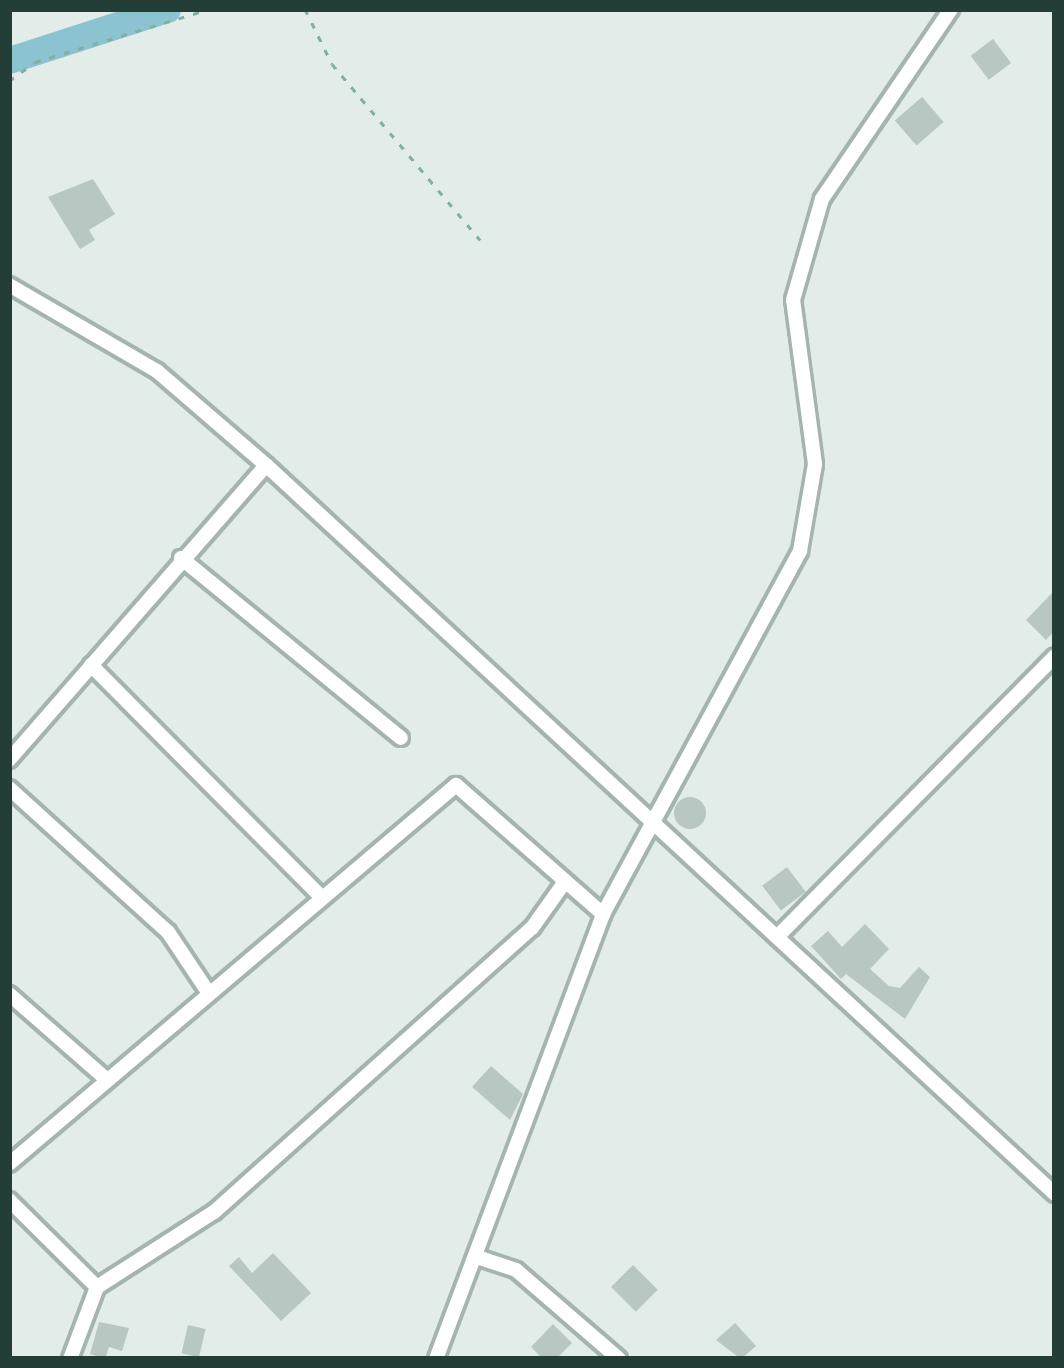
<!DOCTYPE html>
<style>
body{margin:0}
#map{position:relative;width:1064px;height:1368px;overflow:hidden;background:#e2ece8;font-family:Roboto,sans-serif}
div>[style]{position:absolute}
.river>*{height:27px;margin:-13.5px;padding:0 13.5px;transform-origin:13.5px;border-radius:13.5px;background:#8cc3d0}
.building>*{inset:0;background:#b8c7c1;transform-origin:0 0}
.round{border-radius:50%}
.path>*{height:3px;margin-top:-1.5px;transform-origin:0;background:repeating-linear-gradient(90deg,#83afa3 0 6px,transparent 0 15px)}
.roads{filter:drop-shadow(3px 0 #a5b4af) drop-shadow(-3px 0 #a5b4af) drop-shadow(0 3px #a5b4af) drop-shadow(0 -3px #a5b4af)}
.street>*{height:14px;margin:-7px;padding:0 7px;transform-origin:7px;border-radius:7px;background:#fff}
span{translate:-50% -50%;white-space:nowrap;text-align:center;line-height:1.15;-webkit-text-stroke:10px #f3f9f6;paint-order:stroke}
.frame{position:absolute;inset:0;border:12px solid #233d37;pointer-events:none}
</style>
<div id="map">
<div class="river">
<i style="left:9px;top:60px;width:166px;rotate:-17.9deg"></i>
</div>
<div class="building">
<i style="left:993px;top:39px;width:30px;height:28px;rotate:53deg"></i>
<i style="left:922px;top:97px;width:33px;height:36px;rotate:49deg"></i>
<i style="clip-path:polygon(93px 179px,115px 214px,89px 230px,95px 240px,80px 249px,48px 197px)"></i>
<i style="clip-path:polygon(1055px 590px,1055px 630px,1046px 640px,1026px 620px)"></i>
<i class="round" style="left:674px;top:797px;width:32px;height:32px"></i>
<i style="left:787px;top:867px;width:31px;height:31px;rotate:53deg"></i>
<i style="clip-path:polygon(865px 924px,889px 949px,870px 969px,889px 986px,900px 988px,919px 967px,930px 977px,905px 1019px,846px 974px,841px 979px,811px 946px,828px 931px,842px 947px)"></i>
<i style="clip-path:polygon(491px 1066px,523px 1094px,510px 1120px,472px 1087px)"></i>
<i style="clip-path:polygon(273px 1253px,311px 1293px,281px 1321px,229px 1266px,239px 1257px,252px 1273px)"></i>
<i style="left:633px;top:1265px;width:35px;height:31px;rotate:45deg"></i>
<i style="clip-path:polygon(99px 1322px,129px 1328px,122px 1351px,109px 1347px,105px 1359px,90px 1354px)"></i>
<i style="clip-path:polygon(735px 1323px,756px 1346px,741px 1359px,716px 1340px)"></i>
<i style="clip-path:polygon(553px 1324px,572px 1343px,556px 1359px,543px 1359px,531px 1347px)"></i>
<i style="left:188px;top:1325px;width:18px;height:29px;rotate:13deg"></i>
</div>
<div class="path">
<i style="left:305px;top:9px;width:61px;rotate:63.9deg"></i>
<i style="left:332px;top:64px;width:230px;rotate:49.9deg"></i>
<i style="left:9px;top:81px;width:32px;rotate:-36deg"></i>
<i style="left:35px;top:62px;width:182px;rotate:-16.9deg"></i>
</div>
<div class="roads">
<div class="street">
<i style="left:9px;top:285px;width:171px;rotate:30.2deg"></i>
<i style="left:157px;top:371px;width:144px;rotate:40.8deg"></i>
<i style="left:266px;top:465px;width:1074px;rotate:42.74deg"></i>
<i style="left:181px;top:558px;width:284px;rotate:39.3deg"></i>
<i style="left:91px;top:665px;width:328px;rotate:45.2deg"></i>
<i style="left:9px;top:760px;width:391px;rotate:-48.9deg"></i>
<i style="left:9px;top:788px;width:215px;rotate:42.2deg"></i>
<i style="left:168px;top:932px;width:72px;rotate:56.3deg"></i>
<i style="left:777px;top:937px;width:395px;rotate:-45.3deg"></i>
<i style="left:9px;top:994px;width:129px;rotate:41.2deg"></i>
<i style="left:9px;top:1164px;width:586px;rotate:-40.29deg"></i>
<i style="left:456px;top:785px;width:196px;rotate:41.3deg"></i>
<i style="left:9px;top:1200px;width:124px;rotate:44.7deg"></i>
<i style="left:477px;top:1257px;width:41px;rotate:18.4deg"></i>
<i style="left:516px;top:1270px;width:136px;rotate:40.8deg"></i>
<i style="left:70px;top:1359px;width:77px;rotate:-69.4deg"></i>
<i style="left:97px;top:1287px;width:139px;rotate:-32.7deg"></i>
<i style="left:214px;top:1212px;width:426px;rotate:-41.8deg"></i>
<i style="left:532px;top:928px;width:55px;rotate:-54.6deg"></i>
<i style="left:436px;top:1359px;width:475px;rotate:-69.4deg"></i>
<i style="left:603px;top:914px;width:413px;rotate:-61.5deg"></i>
<i style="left:800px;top:551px;width:88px;rotate:-80.2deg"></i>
<i style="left:815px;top:464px;width:165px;rotate:-97.6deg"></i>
<i style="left:793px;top:300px;width:105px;rotate:-74deg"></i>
<i style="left:822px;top:199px;width:230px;rotate:-55.8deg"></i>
</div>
</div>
<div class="frame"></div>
</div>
